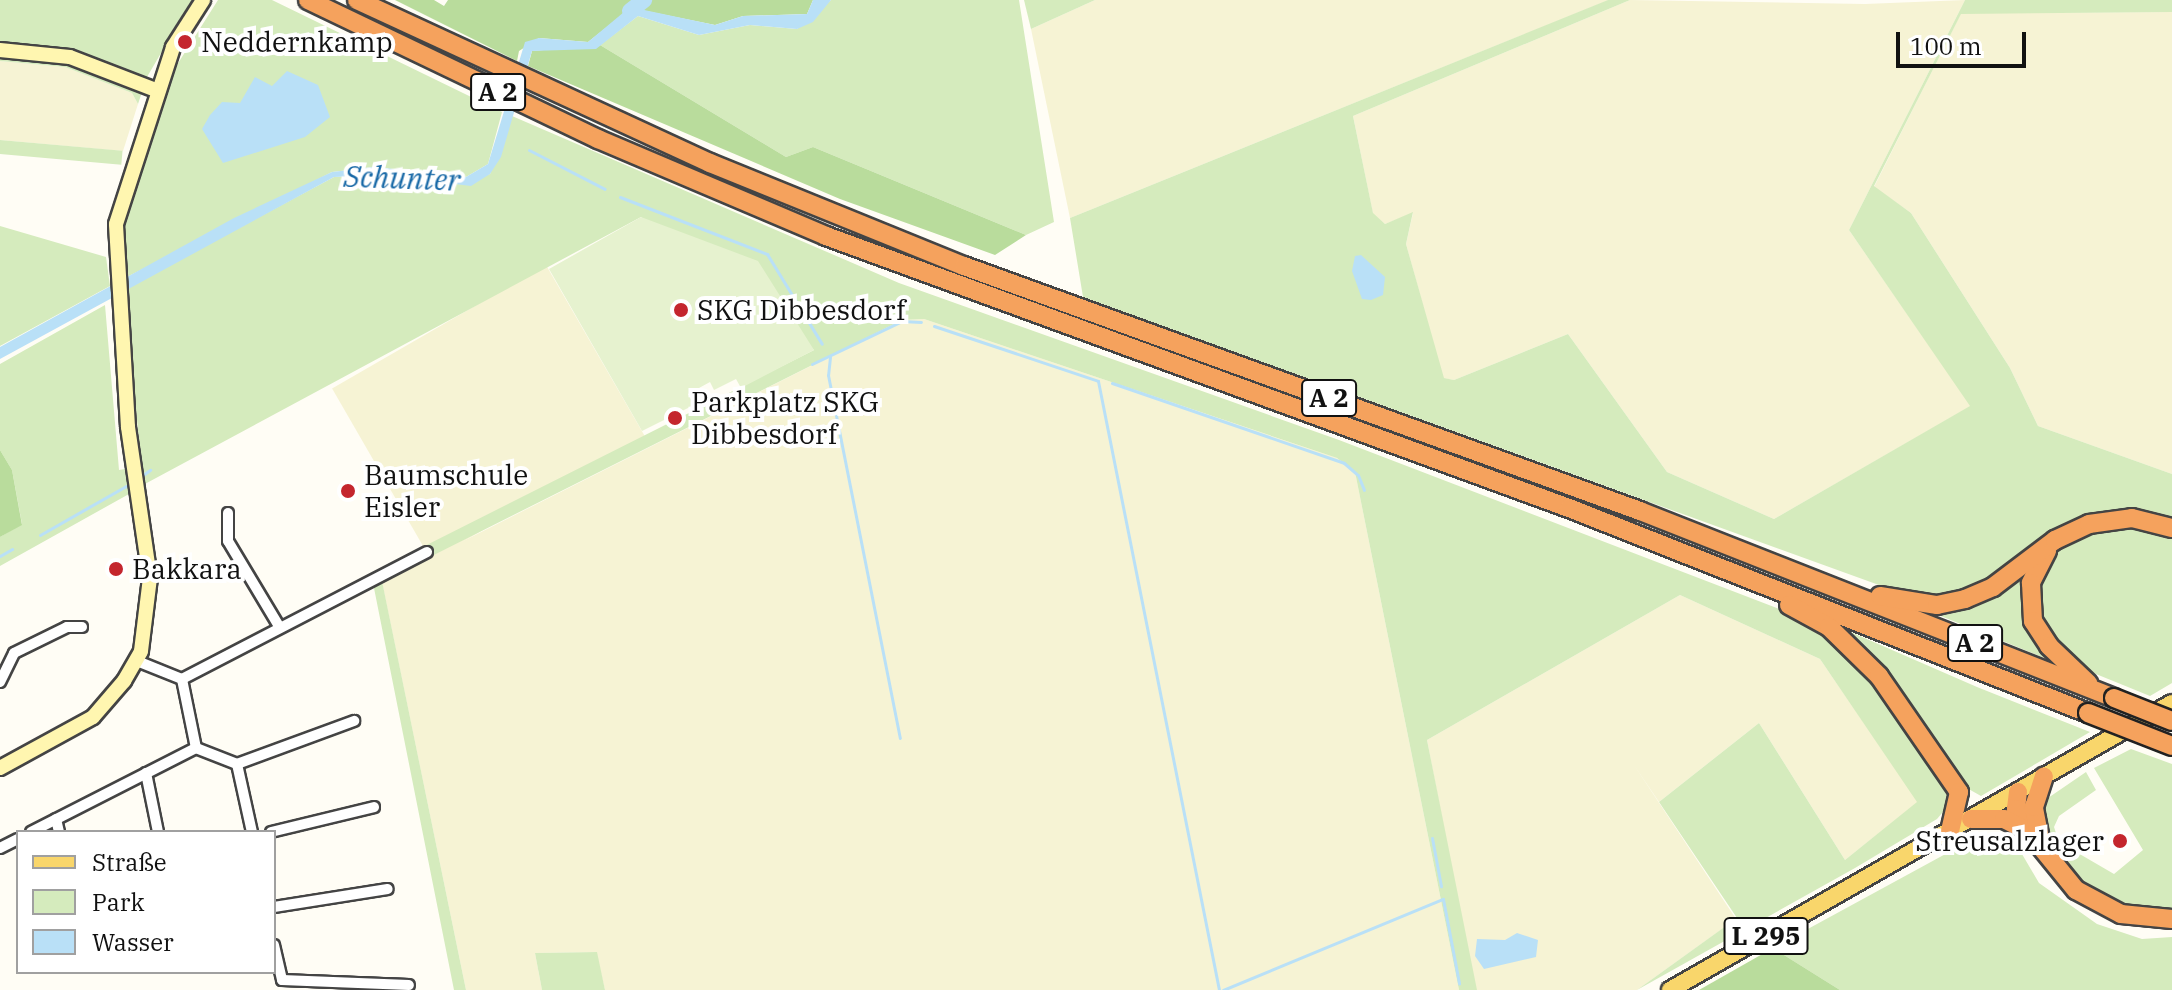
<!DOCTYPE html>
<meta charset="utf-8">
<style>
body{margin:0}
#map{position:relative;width:2172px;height:990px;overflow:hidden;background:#fffdf5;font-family:"IBM Plex Serif",serif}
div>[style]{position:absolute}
.farmland>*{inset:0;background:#f6f3d4;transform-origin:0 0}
.green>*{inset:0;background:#d5ebbd;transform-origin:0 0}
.forest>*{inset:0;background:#b9dc9c}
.pitch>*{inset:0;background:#e6f2cf}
.water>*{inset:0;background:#b9e0f7}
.stream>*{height:3px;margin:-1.5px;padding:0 1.5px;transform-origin:1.5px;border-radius:1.5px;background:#b9e0f7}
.river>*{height:16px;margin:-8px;padding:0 8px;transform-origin:8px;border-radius:8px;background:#b9e0f7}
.roads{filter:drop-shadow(2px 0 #444) drop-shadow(-2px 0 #444) drop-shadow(0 2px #444) drop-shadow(0 -2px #444)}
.street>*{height:10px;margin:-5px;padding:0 5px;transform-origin:5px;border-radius:5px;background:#fff}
.secondary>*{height:14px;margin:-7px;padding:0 7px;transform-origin:7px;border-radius:7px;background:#fff6b0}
.primary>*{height:16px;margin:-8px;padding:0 8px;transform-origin:8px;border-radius:8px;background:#f9d66b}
.highway>*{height:18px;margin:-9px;padding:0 9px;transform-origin:9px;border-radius:9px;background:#f5a25d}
.bridges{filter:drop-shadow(2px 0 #222) drop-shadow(-2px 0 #222) drop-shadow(0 2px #222) drop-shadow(0 -2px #222)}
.highway-bridge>*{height:18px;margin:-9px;padding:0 9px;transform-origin:9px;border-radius:9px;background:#f5a25d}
.dots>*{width:22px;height:22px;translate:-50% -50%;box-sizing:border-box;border:4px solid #fff;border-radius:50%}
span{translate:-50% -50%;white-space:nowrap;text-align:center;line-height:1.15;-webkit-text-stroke:8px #fff;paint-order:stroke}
.shield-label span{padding:2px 6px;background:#fff;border:2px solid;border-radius:6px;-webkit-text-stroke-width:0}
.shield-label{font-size:26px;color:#111;font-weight:700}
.poi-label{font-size:28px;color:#111}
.left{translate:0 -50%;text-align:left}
.right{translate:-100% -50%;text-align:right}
.water-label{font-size:30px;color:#1768a6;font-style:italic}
.legend{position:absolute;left:16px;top:830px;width:260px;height:144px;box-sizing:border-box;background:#fff;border:2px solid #a0a0a0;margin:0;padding:10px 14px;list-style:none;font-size:24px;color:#111}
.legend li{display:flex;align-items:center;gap:16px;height:40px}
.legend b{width:40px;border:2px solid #a0a0a0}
.scale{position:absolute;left:1896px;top:32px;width:130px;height:36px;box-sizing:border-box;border:4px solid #111;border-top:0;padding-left:10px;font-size:24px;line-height:28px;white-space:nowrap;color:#111;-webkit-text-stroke:6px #fff;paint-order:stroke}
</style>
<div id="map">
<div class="farmland">
<i style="clip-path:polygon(1095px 0,1609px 0,1070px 218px,1031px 29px)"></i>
<i style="clip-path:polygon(1630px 0,1865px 4px,1965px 0,1849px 230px,1971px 406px,1774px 519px,1667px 472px,1568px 334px,1454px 380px,1443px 378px,1406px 244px,1413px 213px,1385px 224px,1373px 214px,1353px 116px)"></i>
<i style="clip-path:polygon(2172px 12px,2172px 474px,2038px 426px,2010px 368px,1911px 213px,1874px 187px,1961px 13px)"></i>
<i style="clip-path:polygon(0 61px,65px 67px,132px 93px,138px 104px,123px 151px,0 140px)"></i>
<i style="left:546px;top:265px;width:198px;height:247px;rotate:60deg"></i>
<i style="clip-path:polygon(924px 319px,1337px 458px,1355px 472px,1459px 990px,605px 990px,596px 952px,535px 953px,542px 990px,466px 990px,382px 582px,902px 320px)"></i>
<i style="clip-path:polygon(1680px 595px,1820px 659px,1918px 802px,1845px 860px,1759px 723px,1659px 802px,1634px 765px,1736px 919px,1637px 990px,1475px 990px,1427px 740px)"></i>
</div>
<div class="green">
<i style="clip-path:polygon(0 0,192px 0,147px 77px,138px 104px,132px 93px,65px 67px,0 61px)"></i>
<i style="clip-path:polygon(218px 0,272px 0,502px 112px,488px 164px,466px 177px,375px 167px,332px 172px,125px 278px,122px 228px,130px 193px,175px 68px)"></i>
<i style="clip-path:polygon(831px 0,1019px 0,1054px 222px,1026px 235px,813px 147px,786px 157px,600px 45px,638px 16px,699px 35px,750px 25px,797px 29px)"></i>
<i style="clip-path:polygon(1024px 0,1095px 0,1031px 29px)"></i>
<i style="clip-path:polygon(1608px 0,1630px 0,1353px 116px,1373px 213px,1385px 224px,1413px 212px,1406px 244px,1444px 378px,1454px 380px,1568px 334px,1667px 472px,1774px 519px,1970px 406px,1849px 230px,1965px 0,2172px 0,2172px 12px,1961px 14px,1874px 186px,1911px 213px,2010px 368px,2038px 426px,2172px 474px,2172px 523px,2119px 514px,1962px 591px,1936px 597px,1901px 593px,1083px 297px,1070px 218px)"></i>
<i style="clip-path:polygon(512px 116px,899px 283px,1339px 440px,1803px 618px,1861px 664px,1947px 794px,1947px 807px,1937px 819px,1855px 868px,1637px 990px,1737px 918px,1659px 802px,1759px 723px,1845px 860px,1917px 802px,1820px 659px,1680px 595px,1427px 740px,1477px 990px,1459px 990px,1355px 472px,1337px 458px,924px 319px,902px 320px,382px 581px,466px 990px,454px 990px,371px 573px,814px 350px,641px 217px,143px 485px,125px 289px,334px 177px,383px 175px,451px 185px,490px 174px)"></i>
<i style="left:0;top:140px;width:123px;height:14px;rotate:5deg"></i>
<i style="clip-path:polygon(0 226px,106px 257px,110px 286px,0 346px)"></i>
<i style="clip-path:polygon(105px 305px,119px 470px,125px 469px,129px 494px,0 566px,0 537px,22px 524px,12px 470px,0 450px,0 364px)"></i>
<i style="clip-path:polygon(2129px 527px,2172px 537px,2172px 683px,2150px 696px,2091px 672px,2067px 656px,2040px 621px,2038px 572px,2046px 559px,2080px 536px)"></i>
<i style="clip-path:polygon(2031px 564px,2024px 609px,2057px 663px,1926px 610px)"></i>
<i style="clip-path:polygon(1830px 623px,1977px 687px,2090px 732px,1981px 796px,1965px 787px)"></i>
<i style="clip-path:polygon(2131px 749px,2172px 764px,2172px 915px,2101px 903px,2047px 848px,2041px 821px,2048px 798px,2086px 772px,2096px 790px,2059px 816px,2054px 827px,2059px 842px,2114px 874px,2143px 850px,2094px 768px)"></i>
<i style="clip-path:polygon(2002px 837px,2019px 849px,2039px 883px,2097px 924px,2142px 939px,2172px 937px,2172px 990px,1840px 990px,1773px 948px,1951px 851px,1982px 838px)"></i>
<i style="clip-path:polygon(597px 952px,605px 990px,542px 990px,535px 953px)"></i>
</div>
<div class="forest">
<i style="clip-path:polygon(395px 0,434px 0,444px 6px,448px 0,813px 0,807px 14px,743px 16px,715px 25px,631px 8px,588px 42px,539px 38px,519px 51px,517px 61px)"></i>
<i style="clip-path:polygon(600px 45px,786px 157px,813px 147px,1026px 235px,995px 255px,840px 199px,528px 66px,532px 51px)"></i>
<i style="clip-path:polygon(0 450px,12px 470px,22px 525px,0 537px)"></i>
<i style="clip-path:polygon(1773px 948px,1840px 990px,1699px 990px)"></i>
</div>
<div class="pitch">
<i style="clip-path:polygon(641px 217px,758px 261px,814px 350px,741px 388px,736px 379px,714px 390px,710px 382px,688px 394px,694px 405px,642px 431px,549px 269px)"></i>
</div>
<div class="water">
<i style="clip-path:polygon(813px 0,831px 0,813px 22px,797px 29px,750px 25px,699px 35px,638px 16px,596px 49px,532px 51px,501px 157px,490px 174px,471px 186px,383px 175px,334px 177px,0 359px,0 347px,234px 218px,332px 172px,375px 167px,466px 177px,488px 164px,525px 42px,539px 38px,588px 42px,630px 7px,715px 25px,743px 16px,807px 14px)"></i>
<i style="clip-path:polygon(287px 71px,318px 85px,330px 117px,305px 137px,223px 163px,202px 129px,210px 115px,222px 102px,240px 103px,255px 77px,272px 86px)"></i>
<i style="clip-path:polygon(1361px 255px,1385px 277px,1383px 295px,1371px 300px,1362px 299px,1352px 271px,1355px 256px)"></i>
<i style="clip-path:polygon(1517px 933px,1538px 940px,1536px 957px,1484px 969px,1475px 956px,1477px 939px,1505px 940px)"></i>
</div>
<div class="stream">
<i style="left:529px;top:150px;width:85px;rotate:27.2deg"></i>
<i style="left:620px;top:197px;width:158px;rotate:21.2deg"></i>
<i style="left:767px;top:254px;width:105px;rotate:58.6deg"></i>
<i style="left:934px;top:326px;width:173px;rotate:18.5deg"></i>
<i style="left:1098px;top:381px;width:621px;rotate:78.76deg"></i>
<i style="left:830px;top:357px;width:18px;rotate:96deg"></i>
<i style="left:828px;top:375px;width:370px;rotate:78.8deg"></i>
<i style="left:812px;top:364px;width:100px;rotate:-25.5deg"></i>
<i style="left:902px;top:321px;width:19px;rotate:3deg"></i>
<i style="left:1112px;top:383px;width:245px;rotate:19deg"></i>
<i style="left:1344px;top:463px;width:18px;rotate:41deg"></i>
<i style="left:1358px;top:475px;width:16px;rotate:68deg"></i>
<i style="left:143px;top:475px;width:9px;rotate:-36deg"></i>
<i style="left:40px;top:535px;width:99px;rotate:-29.7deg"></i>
<i style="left:0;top:556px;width:14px;rotate:-30deg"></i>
<i style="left:1432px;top:838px;width:49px;rotate:79.4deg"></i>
<i style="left:1223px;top:990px;width:238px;rotate:-22.5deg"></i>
<i style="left:1443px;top:899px;width:86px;rotate:79.2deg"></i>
</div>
<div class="river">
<i style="left:630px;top:11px;width:18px;rotate:-38deg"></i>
</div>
<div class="roads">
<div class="street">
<i style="left:228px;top:513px;width:28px;rotate:90deg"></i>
<i style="left:228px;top:541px;width:101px;rotate:59.1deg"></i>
<i style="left:137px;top:661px;width:48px;rotate:21.8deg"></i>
<i style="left:182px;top:679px;width:276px;rotate:-27.4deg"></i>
<i style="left:0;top:682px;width:32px;rotate:-64deg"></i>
<i style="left:14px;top:653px;width:59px;rotate:-26.1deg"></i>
<i style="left:67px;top:627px;width:15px"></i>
<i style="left:196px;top:748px;width:44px;rotate:21.3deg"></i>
<i style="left:237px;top:764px;width:125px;rotate:-20.2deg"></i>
<i style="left:237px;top:764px;width:70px;rotate:77.6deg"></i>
<i style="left:146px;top:773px;width:60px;rotate:78.5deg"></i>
<i style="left:56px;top:819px;width:13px;rotate:77deg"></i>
<i style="left:31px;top:832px;width:185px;rotate:-27deg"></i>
<i style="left:196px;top:748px;width:70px;rotate:-101.5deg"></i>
<i style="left:271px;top:832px;width:106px;rotate:-13.6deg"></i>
<i style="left:0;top:848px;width:20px;rotate:-27deg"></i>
<i style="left:274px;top:907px;width:115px;rotate:-9deg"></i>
<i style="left:274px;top:945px;width:36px;rotate:77deg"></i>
<i style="left:282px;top:980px;width:127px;rotate:2.3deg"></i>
</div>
<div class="secondary">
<i style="left:0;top:50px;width:70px;rotate:5.7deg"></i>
<i style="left:70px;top:57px;width:94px;rotate:21.1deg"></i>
<i style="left:0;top:768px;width:106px;rotate:-28.7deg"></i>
<i style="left:93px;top:717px;width:48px;rotate:-49.3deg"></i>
<i style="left:124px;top:681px;width:34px;rotate:-60deg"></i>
<i style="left:141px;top:651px;width:74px;rotate:-83deg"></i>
<i style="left:150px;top:578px;width:153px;rotate:-98.3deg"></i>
<i style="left:128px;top:427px;width:203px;rotate:-93.4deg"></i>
<i style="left:116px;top:224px;width:186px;rotate:-72.1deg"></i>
<i style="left:173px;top:47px;width:56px;rotate:-57.4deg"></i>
</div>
<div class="primary">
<i style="left:1670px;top:990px;width:578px;rotate:-29.76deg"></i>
</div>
<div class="highway">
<i style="left:308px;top:0;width:322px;rotate:25.6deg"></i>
<i style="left:598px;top:139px;width:248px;rotate:23deg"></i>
<i style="left:826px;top:236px;width:791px;rotate:20.11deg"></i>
<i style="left:1569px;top:508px;width:558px;rotate:21.55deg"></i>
<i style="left:357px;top:0;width:389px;rotate:24.8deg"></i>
<i style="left:710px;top:163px;width:274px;rotate:22.1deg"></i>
<i style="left:964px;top:266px;width:719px;rotate:19.92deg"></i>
<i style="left:1640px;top:511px;width:510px;rotate:21.53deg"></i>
<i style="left:2047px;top:551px;width:36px;rotate:117deg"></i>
<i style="left:2031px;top:583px;width:38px;rotate:87deg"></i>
<i style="left:2033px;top:621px;width:30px;rotate:57deg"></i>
<i style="left:2049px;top:646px;width:54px;rotate:43.5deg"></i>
<i style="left:1880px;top:596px;width:58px;rotate:9deg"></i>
<i style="left:1937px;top:605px;width:29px;rotate:-12deg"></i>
<i style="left:1965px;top:599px;width:30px;rotate:-23deg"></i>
<i style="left:1993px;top:587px;width:78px;rotate:-37.2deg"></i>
<i style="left:2055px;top:540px;width:38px;rotate:-25deg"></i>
<i style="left:2089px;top:524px;width:43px;rotate:-7.9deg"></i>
<i style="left:2132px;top:518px;width:41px;rotate:14deg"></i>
<i style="left:1789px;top:605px;width:46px;rotate:28.8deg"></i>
<i style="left:1829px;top:627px;width:70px;rotate:44.4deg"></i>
<i style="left:1879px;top:676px;width:141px;rotate:55.4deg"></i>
<i style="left:1959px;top:792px;width:40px;rotate:103deg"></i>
<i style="left:2018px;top:792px;width:17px;rotate:97deg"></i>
<i style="left:2016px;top:809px;width:25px;rotate:61deg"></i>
<i style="left:2028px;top:831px;width:76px;rotate:50.9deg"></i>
<i style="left:2076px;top:890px;width:51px;rotate:28.1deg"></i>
<i style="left:2121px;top:914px;width:51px;rotate:5.6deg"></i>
<i style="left:1971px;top:819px;width:33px"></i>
<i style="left:2004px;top:819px;width:27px;rotate:27deg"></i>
<i style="left:2040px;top:839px;width:33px;rotate:-101deg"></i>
<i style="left:2034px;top:807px;width:32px;rotate:-72deg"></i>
</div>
</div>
<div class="bridges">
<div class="highway-bridge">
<i style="left:2114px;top:698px;width:62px;rotate:21.6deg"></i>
<i style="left:2088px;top:713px;width:90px;rotate:21.4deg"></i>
</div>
</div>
<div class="dots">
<i style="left:185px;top:42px;background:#c4262e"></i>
<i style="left:681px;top:310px;background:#c4262e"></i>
<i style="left:675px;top:418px;background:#c4262e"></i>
<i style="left:348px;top:491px;background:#c4262e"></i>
<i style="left:116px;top:569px;background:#c4262e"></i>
<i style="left:2120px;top:841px;background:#c4262e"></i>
</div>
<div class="shield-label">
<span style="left:498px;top:92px">A 2</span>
<span style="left:1329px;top:398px">A 2</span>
<span style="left:1975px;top:643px">A 2</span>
<span style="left:1766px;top:936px">L 295</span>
</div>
<div class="poi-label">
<span class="left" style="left:201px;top:42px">Neddernkamp</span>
<span class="left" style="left:697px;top:310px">SKG Dibbesdorf</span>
<span class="left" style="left:691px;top:418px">Parkplatz SKG<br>Dibbesdorf</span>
<span class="left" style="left:364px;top:491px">Baumschule<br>Eisler</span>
<span class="left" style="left:132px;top:569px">Bakkara</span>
<span class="right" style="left:2104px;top:841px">Streusalzlager</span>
</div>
<div class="water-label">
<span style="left:402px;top:178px;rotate:2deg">Schunter</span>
</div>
<ul class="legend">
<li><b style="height:10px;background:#f9d66b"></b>Straße</li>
<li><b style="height:22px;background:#d5ebbd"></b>Park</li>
<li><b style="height:22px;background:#b9e0f7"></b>Wasser</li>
</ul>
<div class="scale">100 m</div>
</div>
